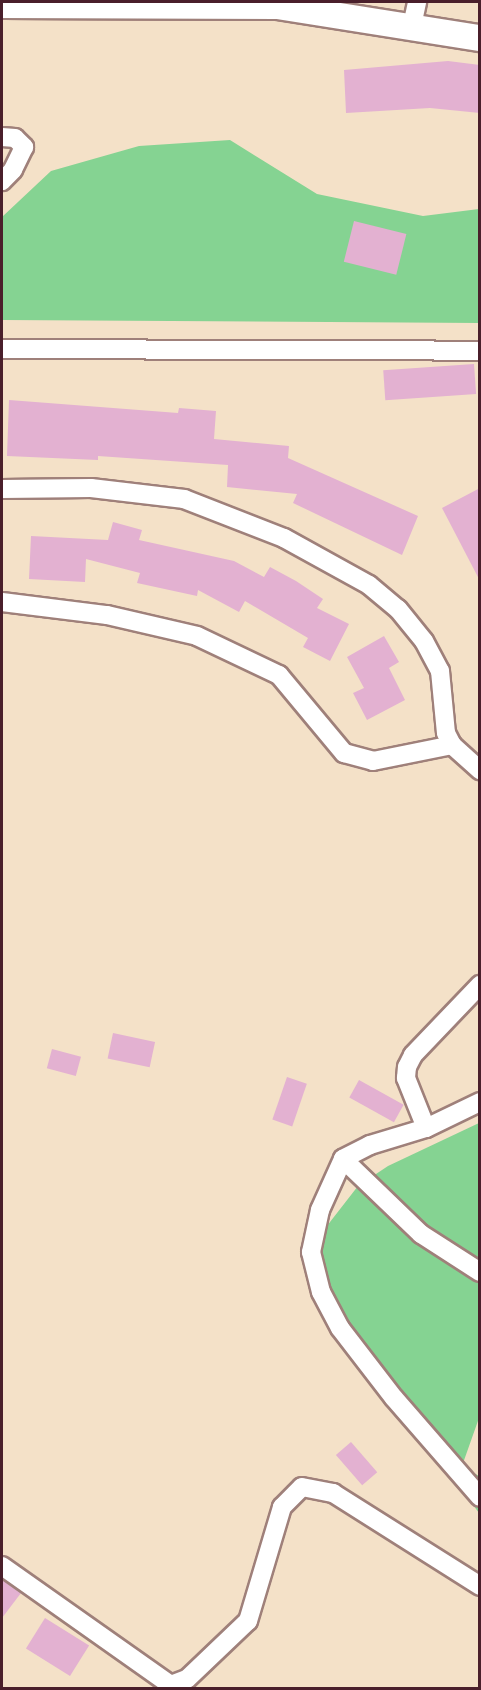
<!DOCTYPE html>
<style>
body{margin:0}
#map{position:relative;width:481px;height:1690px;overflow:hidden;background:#f4e1c8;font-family:"Sorts Mill Goudy",serif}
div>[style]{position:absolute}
.green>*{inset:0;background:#85d392}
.building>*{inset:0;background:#e3b1d1;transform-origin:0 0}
.roads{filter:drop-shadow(2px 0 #9f807a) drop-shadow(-2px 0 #9f807a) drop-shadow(0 2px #9f807a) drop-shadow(0 -2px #9f807a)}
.street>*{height:18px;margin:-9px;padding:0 9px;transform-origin:9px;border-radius:9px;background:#fff}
.secondary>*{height:26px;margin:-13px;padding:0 13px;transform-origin:13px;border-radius:13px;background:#fff}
span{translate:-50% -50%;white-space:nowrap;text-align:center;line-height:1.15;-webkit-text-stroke:6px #f6f6f2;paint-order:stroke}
.frame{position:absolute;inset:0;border:3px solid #4a1f2b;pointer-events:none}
</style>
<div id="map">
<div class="green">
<i style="clip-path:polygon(230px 140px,317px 194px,423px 216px,479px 209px,479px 323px,2px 320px,2px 217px,51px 171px,139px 146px)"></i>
<i style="clip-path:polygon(479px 1123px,479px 1418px,462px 1466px,479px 1476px,479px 1513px,335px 1319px,316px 1240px,358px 1186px,388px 1166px)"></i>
</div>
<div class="building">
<i style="clip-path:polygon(448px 61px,480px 65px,480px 113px,430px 108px,346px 113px,344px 70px)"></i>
<i style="left:354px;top:221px;width:54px;height:42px;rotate:14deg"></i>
<i style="left:474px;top:364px;width:30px;height:91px;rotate:86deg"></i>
<i style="clip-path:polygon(9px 400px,178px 413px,179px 408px,216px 411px,214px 439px,289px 446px,288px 458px,418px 516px,402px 555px,293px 503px,297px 494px,227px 487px,228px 465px,98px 456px,98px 460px,7px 456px)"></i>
<i style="clip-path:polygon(480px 488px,480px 581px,442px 508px)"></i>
<i style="clip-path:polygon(113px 522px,142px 530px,139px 540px,234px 561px,264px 577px,270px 567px,296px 581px,323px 599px,317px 608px,349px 624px,330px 661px,303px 647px,308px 638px,245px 601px,239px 612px,198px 590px,197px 596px,137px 583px,140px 573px,86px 559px,85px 582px,29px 579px,31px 536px,108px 540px)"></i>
<i style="clip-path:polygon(384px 636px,399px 662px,389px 668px,405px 700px,367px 720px,353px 693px,364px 688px,347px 657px)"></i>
<i style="left:113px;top:1033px;width:43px;height:26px;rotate:12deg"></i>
<i style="left:52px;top:1049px;width:30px;height:20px;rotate:15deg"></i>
<i style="left:287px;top:1077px;width:21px;height:45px;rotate:19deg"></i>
<i style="left:359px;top:1080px;width:51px;height:20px;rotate:29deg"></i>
<i style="left:351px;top:1442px;width:40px;height:20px;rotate:49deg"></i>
<i style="clip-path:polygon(2px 1579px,21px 1593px,2px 1618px)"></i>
<i style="left:45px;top:1618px;width:52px;height:36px;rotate:32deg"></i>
</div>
<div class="roads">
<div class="street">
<i style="left:412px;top:26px;width:25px;rotate:-78deg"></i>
<i style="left:2px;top:137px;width:13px;rotate:4deg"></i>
<i style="left:15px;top:138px;width:13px;rotate:45deg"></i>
<i style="left:24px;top:147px;width:25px;rotate:116deg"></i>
<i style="left:13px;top:170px;width:16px;rotate:135deg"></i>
<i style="left:2px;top:349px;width:478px;rotate:0.2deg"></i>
<i style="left:2px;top:489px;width:89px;rotate:-0.6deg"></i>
<i style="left:91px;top:488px;width:94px;rotate:6.7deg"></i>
<i style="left:184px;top:499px;width:107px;rotate:21.3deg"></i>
<i style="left:284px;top:538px;width:97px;rotate:28.9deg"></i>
<i style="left:369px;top:585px;width:38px;rotate:40deg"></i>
<i style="left:398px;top:609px;width:41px;rotate:50.9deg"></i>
<i style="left:424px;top:641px;width:34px;rotate:62deg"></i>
<i style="left:440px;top:671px;width:62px;rotate:84.5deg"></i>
<i style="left:446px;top:733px;width:13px;rotate:63deg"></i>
<i style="left:452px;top:745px;width:38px;rotate:42deg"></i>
<i style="left:2px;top:602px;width:106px;rotate:7.1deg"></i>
<i style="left:107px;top:615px;width:92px;rotate:13.1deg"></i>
<i style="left:197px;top:636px;width:91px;rotate:25.4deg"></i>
<i style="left:279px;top:675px;width:102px;rotate:50.2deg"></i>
<i style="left:344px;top:753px;width:30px;rotate:15deg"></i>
<i style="left:373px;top:761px;width:81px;rotate:-11.4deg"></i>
<i style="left:480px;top:1102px;width:60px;rotate:154.3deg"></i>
<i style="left:426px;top:1128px;width:59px;rotate:163.1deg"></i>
<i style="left:370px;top:1145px;width:30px;rotate:153deg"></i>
<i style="left:343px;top:1159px;width:56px;rotate:114.3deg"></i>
<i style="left:320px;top:1210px;width:43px;rotate:102.1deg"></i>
<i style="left:311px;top:1252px;width:41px;rotate:76deg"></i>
<i style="left:321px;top:1292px;width:41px;rotate:62.2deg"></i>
<i style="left:340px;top:1328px;width:88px;rotate:52.4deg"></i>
<i style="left:394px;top:1398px;width:131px;rotate:49deg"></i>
<i style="left:426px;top:1128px;width:54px;rotate:-111.8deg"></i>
<i style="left:406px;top:1078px;width:11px;rotate:-85deg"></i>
<i style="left:407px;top:1067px;width:13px;rotate:-63deg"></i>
<i style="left:413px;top:1055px;width:97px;rotate:-46.3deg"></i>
<i style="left:343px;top:1159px;width:108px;rotate:43.9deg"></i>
<i style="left:421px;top:1234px;width:70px;rotate:32.8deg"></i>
<i style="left:2px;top:1566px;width:207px;rotate:35.2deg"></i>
<i style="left:171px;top:1685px;width:17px;rotate:-21deg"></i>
<i style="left:187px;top:1679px;width:84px;rotate:-43.6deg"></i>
<i style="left:248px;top:1621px;width:119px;rotate:-73.4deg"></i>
<i style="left:282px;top:1507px;width:28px;rotate:-45deg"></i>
<i style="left:302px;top:1487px;width:32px;rotate:11deg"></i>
<i style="left:333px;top:1493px;width:174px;rotate:32.3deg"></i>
</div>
<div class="secondary">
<i style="left:2px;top:5px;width:275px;rotate:0.2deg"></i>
<i style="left:277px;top:6px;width:206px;rotate:9deg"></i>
</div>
</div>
<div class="frame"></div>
</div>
